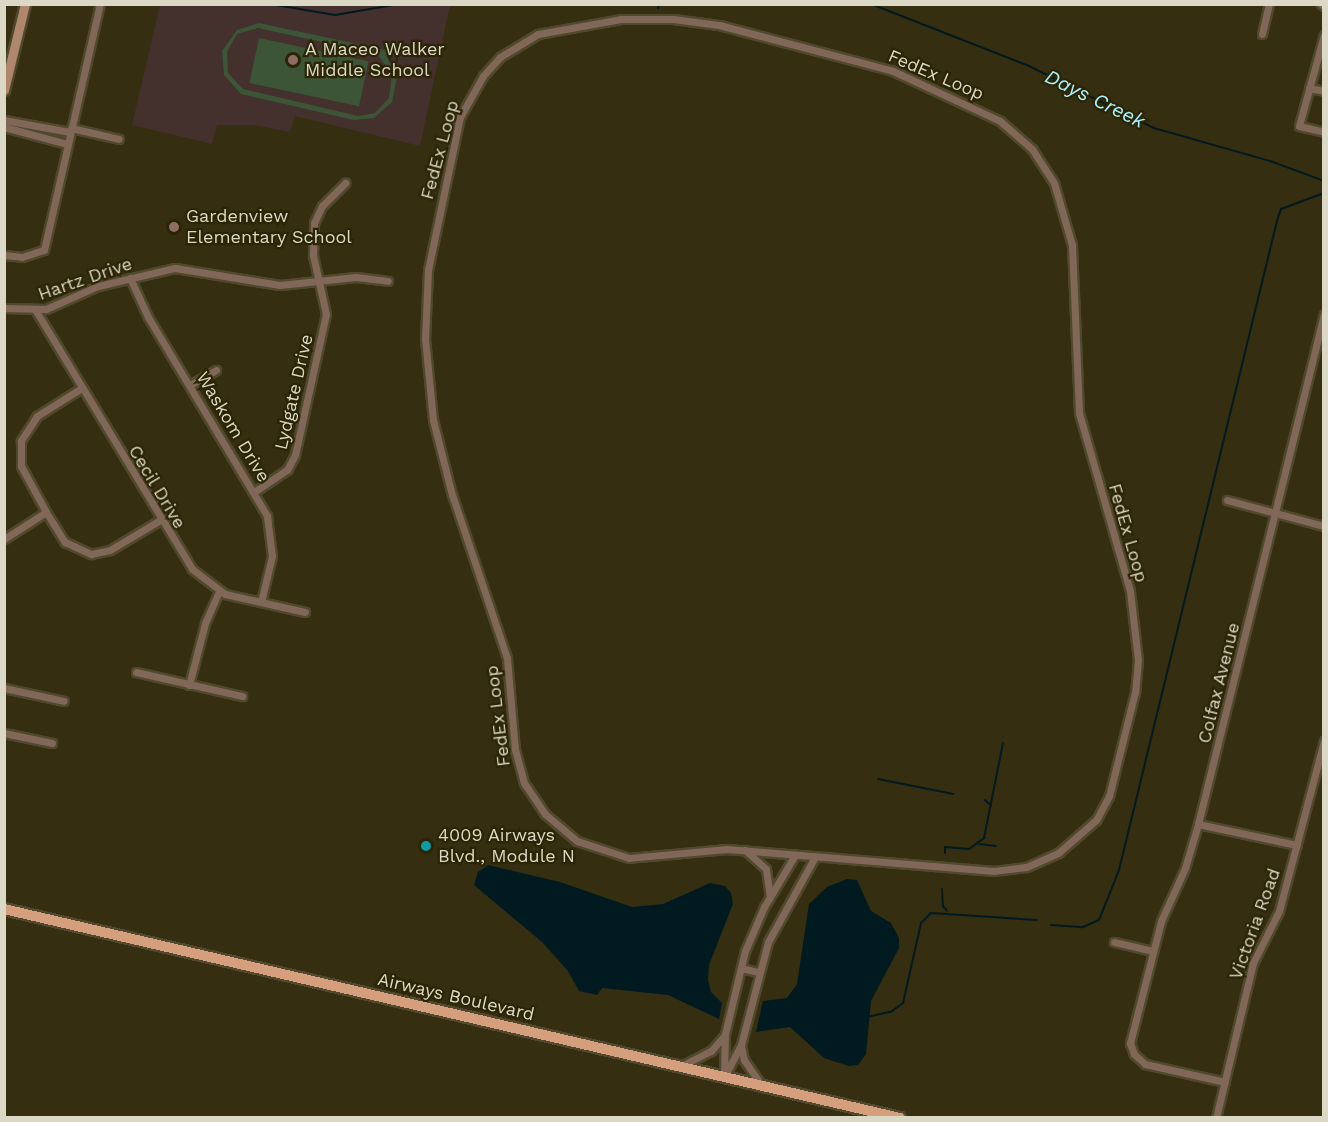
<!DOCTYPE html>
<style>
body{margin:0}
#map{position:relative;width:1328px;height:1122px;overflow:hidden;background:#352e10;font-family:"Work Sans",sans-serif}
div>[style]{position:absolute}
.education>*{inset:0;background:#44302d}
.green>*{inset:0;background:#3b5536;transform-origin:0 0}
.water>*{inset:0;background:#001a20}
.stream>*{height:2px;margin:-1px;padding:0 1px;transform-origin:1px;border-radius:1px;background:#001a20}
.roads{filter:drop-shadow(2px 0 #50492d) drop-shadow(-2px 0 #50492d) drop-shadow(0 2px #50492d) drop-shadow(0 -2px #50492d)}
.street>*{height:7px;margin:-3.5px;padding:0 3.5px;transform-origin:3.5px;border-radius:3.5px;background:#816757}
.secondary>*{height:9px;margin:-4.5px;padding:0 4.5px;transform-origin:4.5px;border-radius:4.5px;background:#b0876d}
.primary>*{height:10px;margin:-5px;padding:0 5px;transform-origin:5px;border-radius:5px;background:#d59f7d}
.dots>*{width:16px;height:16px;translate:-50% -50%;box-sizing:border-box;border:3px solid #2b2405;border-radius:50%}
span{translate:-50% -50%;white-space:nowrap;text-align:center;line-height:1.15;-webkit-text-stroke:4.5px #2b2405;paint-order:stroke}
.poi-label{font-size:18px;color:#dbd8c6}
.left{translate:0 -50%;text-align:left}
.street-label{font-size:18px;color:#dbd8c6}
.water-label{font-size:20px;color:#a8f0fe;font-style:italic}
.frame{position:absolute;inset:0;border:6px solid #dbd8c6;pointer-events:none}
</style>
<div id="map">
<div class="education">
<i style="clip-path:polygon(160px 5px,450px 5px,420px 146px,295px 116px,290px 132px,254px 125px,217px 125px,212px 144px,132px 125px)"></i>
</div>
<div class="green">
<i style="clip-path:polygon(evenodd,259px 23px,399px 53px,398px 58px,386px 55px,397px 77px,392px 102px,374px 118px,354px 120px,241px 94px,224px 75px,222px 51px,237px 30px,259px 23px,258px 28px,377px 54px,392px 74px,389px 98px,375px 113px,358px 116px,243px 89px,228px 73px,227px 52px,237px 34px,258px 28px)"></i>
<i style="left:259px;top:38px;width:112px;height:46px;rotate:12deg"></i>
</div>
<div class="water">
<i style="clip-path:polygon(488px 865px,560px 882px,632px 907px,663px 904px,710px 883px,725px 886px,731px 893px,733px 904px,709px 965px,708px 980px,711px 992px,722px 1003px,719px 1019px,668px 995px,602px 988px,597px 995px,579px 991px,568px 971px,542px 942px,474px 885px,478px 872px)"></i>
<i style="clip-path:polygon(847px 879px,857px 880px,871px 911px,891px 923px,899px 938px,899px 948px,871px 1001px,866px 1054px,858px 1065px,849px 1066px,824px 1058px,790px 1027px,756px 1032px,763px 1001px,787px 998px,797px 984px,809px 904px,827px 887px)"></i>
</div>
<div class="stream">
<i style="left:270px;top:4px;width:66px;rotate:9.6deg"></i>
<i style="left:335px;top:15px;width:65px;rotate:-9.8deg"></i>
<i style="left:871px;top:4px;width:170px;rotate:21.4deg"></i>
<i style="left:1029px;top:66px;width:140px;rotate:26.4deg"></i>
<i style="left:1154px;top:128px;width:121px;rotate:15.9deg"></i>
<i style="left:1270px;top:161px;width:58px;rotate:20.3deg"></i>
<i style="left:658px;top:8px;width:4px;rotate:-76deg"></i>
<i style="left:878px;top:779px;width:77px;rotate:11.2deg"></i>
<i style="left:985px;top:800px;width:8px;rotate:40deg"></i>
<i style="left:979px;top:844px;width:17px;rotate:7deg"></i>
<i style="left:945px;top:853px;width:6px;rotate:-90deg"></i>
<i style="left:945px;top:847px;width:24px;rotate:5deg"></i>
<i style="left:969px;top:849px;width:19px;rotate:-36deg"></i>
<i style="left:984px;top:838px;width:97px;rotate:-78.7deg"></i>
<i style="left:942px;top:889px;width:17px;rotate:87deg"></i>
<i style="left:943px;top:906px;width:6px;rotate:51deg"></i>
<i style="left:1051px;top:925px;width:32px;rotate:4deg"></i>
<i style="left:1083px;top:927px;width:17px;rotate:-24deg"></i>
<i style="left:1099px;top:920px;width:54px;rotate:-68.2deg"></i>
<i style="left:1119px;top:870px;width:668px;rotate:-76.32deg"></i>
<i style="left:1277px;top:221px;width:13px;rotate:-72deg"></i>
<i style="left:1281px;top:209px;width:46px;rotate:-20.4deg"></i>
<i style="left:867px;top:1017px;width:26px;rotate:-13deg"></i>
<i style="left:892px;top:1011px;width:14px;rotate:-36deg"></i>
<i style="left:903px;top:1003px;width:82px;rotate:-77.3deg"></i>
<i style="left:921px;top:923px;width:14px;rotate:-45deg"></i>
<i style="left:931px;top:913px;width:106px;rotate:3.8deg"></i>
</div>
<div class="roads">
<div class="street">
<i style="left:1321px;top:4px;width:4px;rotate:34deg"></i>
<i style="left:621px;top:19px;width:52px"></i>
<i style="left:673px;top:19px;width:46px;rotate:7.4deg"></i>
<i style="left:719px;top:25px;width:180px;rotate:14.8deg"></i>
<i style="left:893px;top:71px;width:118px;rotate:25deg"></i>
<i style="left:1000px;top:121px;width:43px;rotate:41.2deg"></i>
<i style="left:1032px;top:149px;width:40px;rotate:57.1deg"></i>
<i style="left:1054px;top:183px;width:65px;rotate:73.8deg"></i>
<i style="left:1072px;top:245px;width:168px;rotate:87.6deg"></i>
<i style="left:1079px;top:413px;width:185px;rotate:74deg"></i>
<i style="left:1130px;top:591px;width:69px;rotate:83.4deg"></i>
<i style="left:1138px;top:660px;width:32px;rotate:95deg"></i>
<i style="left:1135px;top:692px;width:107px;rotate:104deg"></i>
<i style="left:1109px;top:796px;width:27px;rotate:118deg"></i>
<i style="left:1096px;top:820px;width:50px;rotate:139deg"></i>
<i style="left:1058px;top:853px;width:35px;rotate:156deg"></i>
<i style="left:1026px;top:867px;width:32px;rotate:173deg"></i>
<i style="left:994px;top:871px;width:268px;rotate:-175.3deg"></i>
<i style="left:727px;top:849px;width:98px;rotate:174.8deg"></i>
<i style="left:629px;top:858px;width:55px;rotate:-161.9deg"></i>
<i style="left:577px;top:841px;width:42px;rotate:-139.8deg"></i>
<i style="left:545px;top:814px;width:37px;rotate:-124deg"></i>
<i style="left:524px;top:783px;width:34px;rotate:-105deg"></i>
<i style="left:515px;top:750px;width:92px;rotate:-95deg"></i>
<i style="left:507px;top:658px;width:172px;rotate:-108.6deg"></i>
<i style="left:452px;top:495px;width:77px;rotate:-104.2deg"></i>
<i style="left:433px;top:420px;width:81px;rotate:-95.6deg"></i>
<i style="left:425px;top:339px;width:69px;rotate:-87.5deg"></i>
<i style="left:428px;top:270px;width:156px;rotate:-78.2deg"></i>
<i style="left:460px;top:117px;width:47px;rotate:-60.7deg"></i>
<i style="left:483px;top:76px;width:25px;rotate:-48deg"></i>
<i style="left:500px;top:57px;width:44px;rotate:-31.2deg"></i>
<i style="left:538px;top:34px;width:84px;rotate:-10.2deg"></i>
<i style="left:1262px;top:34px;width:31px;rotate:-77deg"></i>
<i style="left:1324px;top:35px;width:94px;rotate:105.4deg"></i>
<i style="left:1299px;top:126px;width:26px;rotate:13deg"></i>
<i style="left:1309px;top:88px;width:15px;rotate:11deg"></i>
<i style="left:4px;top:120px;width:67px;rotate:10.3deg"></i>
<i style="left:4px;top:127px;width:65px;rotate:15.1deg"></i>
<i style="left:71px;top:128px;width:49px;rotate:12.9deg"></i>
<i style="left:4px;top:255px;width:18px;rotate:6deg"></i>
<i style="left:22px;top:257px;width:23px;rotate:-18deg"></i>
<i style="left:44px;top:250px;width:252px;rotate:-77.2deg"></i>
<i style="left:130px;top:278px;width:43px;rotate:65.2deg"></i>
<i style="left:148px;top:317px;width:232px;rotate:59.1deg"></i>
<i style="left:267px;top:516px;width:40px;rotate:82.9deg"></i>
<i style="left:272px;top:556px;width:47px;rotate:103.4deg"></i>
<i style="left:4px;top:308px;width:42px;rotate:1.4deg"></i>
<i style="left:46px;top:309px;width:57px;rotate:-23.9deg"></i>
<i style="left:98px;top:286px;width:79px;rotate:-13.2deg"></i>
<i style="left:175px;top:268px;width:106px;rotate:9.2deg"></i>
<i style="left:280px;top:285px;width:76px;rotate:-6deg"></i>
<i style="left:356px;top:277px;width:32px;rotate:7deg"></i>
<i style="left:36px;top:311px;width:301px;rotate:58.8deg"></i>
<i style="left:192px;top:569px;width:41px;rotate:37.1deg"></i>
<i style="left:225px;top:594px;width:82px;rotate:12.7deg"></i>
<i style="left:190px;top:385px;width:30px;rotate:-30deg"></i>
<i style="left:80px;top:389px;width:51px;rotate:147.9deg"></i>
<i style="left:37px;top:416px;width:30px;rotate:123deg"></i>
<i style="left:21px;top:441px;width:25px;rotate:90deg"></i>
<i style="left:21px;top:466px;width:52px;rotate:61.5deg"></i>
<i style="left:46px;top:512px;width:36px;rotate:58deg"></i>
<i style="left:65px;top:542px;width:29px;rotate:25deg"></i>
<i style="left:91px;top:554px;width:19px;rotate:-12deg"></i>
<i style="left:110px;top:550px;width:58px;rotate:-31deg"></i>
<i style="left:254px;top:492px;width:40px;rotate:-34deg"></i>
<i style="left:287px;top:470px;width:17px;rotate:-62deg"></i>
<i style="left:295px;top:455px;width:144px;rotate:-77.6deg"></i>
<i style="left:326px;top:314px;width:60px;rotate:-102.4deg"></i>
<i style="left:313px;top:255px;width:32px;rotate:-88deg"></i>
<i style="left:314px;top:223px;width:19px;rotate:-65deg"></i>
<i style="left:322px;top:206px;width:33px;rotate:-45deg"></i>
<i style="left:1227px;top:500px;width:100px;rotate:15deg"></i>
<i style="left:4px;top:539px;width:50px;rotate:-32.7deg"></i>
<i style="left:136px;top:672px;width:109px;rotate:12.8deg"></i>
<i style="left:189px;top:685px;width:64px;rotate:-75.5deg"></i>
<i style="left:205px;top:623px;width:34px;rotate:-66deg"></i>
<i style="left:4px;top:688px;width:61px;rotate:12.2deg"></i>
<i style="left:4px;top:733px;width:49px;rotate:11.8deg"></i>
<i style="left:1198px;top:824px;width:101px;rotate:12deg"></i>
<i style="left:745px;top:850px;width:28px;rotate:42deg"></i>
<i style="left:766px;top:869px;width:27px;rotate:82deg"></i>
<i style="left:1114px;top:942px;width:40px;rotate:13deg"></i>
<i style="left:741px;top:968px;width:17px;rotate:13deg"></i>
<i style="left:741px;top:1046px;width:14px;rotate:78deg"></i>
<i style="left:744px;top:1060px;width:32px;rotate:55deg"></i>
<i style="left:681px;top:1066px;width:34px;rotate:-27deg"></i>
<i style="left:711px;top:1051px;width:20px;rotate:-49deg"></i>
<i style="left:724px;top:1077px;width:36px;rotate:-62deg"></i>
<i style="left:741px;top:1045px;width:106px;rotate:-75.3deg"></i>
<i style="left:768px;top:942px;width:97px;rotate:-61.1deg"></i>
<i style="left:724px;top:1077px;width:43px;rotate:-88.7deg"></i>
<i style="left:725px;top:1034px;width:85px;rotate:-76.5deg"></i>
<i style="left:745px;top:951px;width:48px;rotate:-66.6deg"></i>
<i style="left:764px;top:907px;width:61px;rotate:-59.2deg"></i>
<i style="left:1225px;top:1082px;width:82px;rotate:-167.3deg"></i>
<i style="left:1145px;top:1064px;width:15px;rotate:-138deg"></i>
<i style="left:1134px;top:1054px;width:12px;rotate:-110deg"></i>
<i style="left:1130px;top:1043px;width:126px;rotate:-75.7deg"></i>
<i style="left:1161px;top:921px;width:58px;rotate:-65.6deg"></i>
<i style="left:1185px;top:868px;width:46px;rotate:-73.5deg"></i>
<i style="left:1198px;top:824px;width:525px;rotate:-76.12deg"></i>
<i style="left:1216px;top:1118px;width:159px;rotate:-76.6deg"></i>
<i style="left:1253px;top:963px;width:58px;rotate:-63.4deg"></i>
<i style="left:1279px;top:911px;width:176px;rotate:-75.2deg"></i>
</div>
<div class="secondary">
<i style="left:4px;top:90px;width:89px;rotate:-76.3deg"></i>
</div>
<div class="primary">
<i style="left:4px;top:909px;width:920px;rotate:13.13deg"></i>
</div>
</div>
<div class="dots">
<i style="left:293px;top:60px;background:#8d6e63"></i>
<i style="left:174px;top:227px;background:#8d6e63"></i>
<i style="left:426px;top:846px;background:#0f9aa8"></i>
</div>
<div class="poi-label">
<span class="left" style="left:305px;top:60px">A Maceo Walker<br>Middle School</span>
<span class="left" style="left:186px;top:227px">Gardenview<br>Elementary School</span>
<span class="left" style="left:438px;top:846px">4009 Airways<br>Blvd., Module N</span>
</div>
<div class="street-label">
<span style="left:936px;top:75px;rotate:23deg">FedEx Loop</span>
<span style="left:440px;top:150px;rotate:-75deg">FedEx Loop</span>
<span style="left:85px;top:279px;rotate:-19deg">Hartz Drive</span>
<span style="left:294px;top:392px;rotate:-77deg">Lydgate Drive</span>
<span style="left:233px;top:427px;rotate:59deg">Waskom Drive</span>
<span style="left:157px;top:487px;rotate:59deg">Cecil Drive</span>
<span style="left:1128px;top:533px;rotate:74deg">FedEx Loop</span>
<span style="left:1219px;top:683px;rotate:-76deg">Colfax Avenue</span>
<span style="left:498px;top:716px;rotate:-97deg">FedEx Loop</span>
<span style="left:1255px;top:924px;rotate:-70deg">Victoria Road</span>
<span style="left:456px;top:997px;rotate:13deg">Airways Boulevard</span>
</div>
<div class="water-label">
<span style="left:1095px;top:99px;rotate:26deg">Days Creek</span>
</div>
<div class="frame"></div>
</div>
